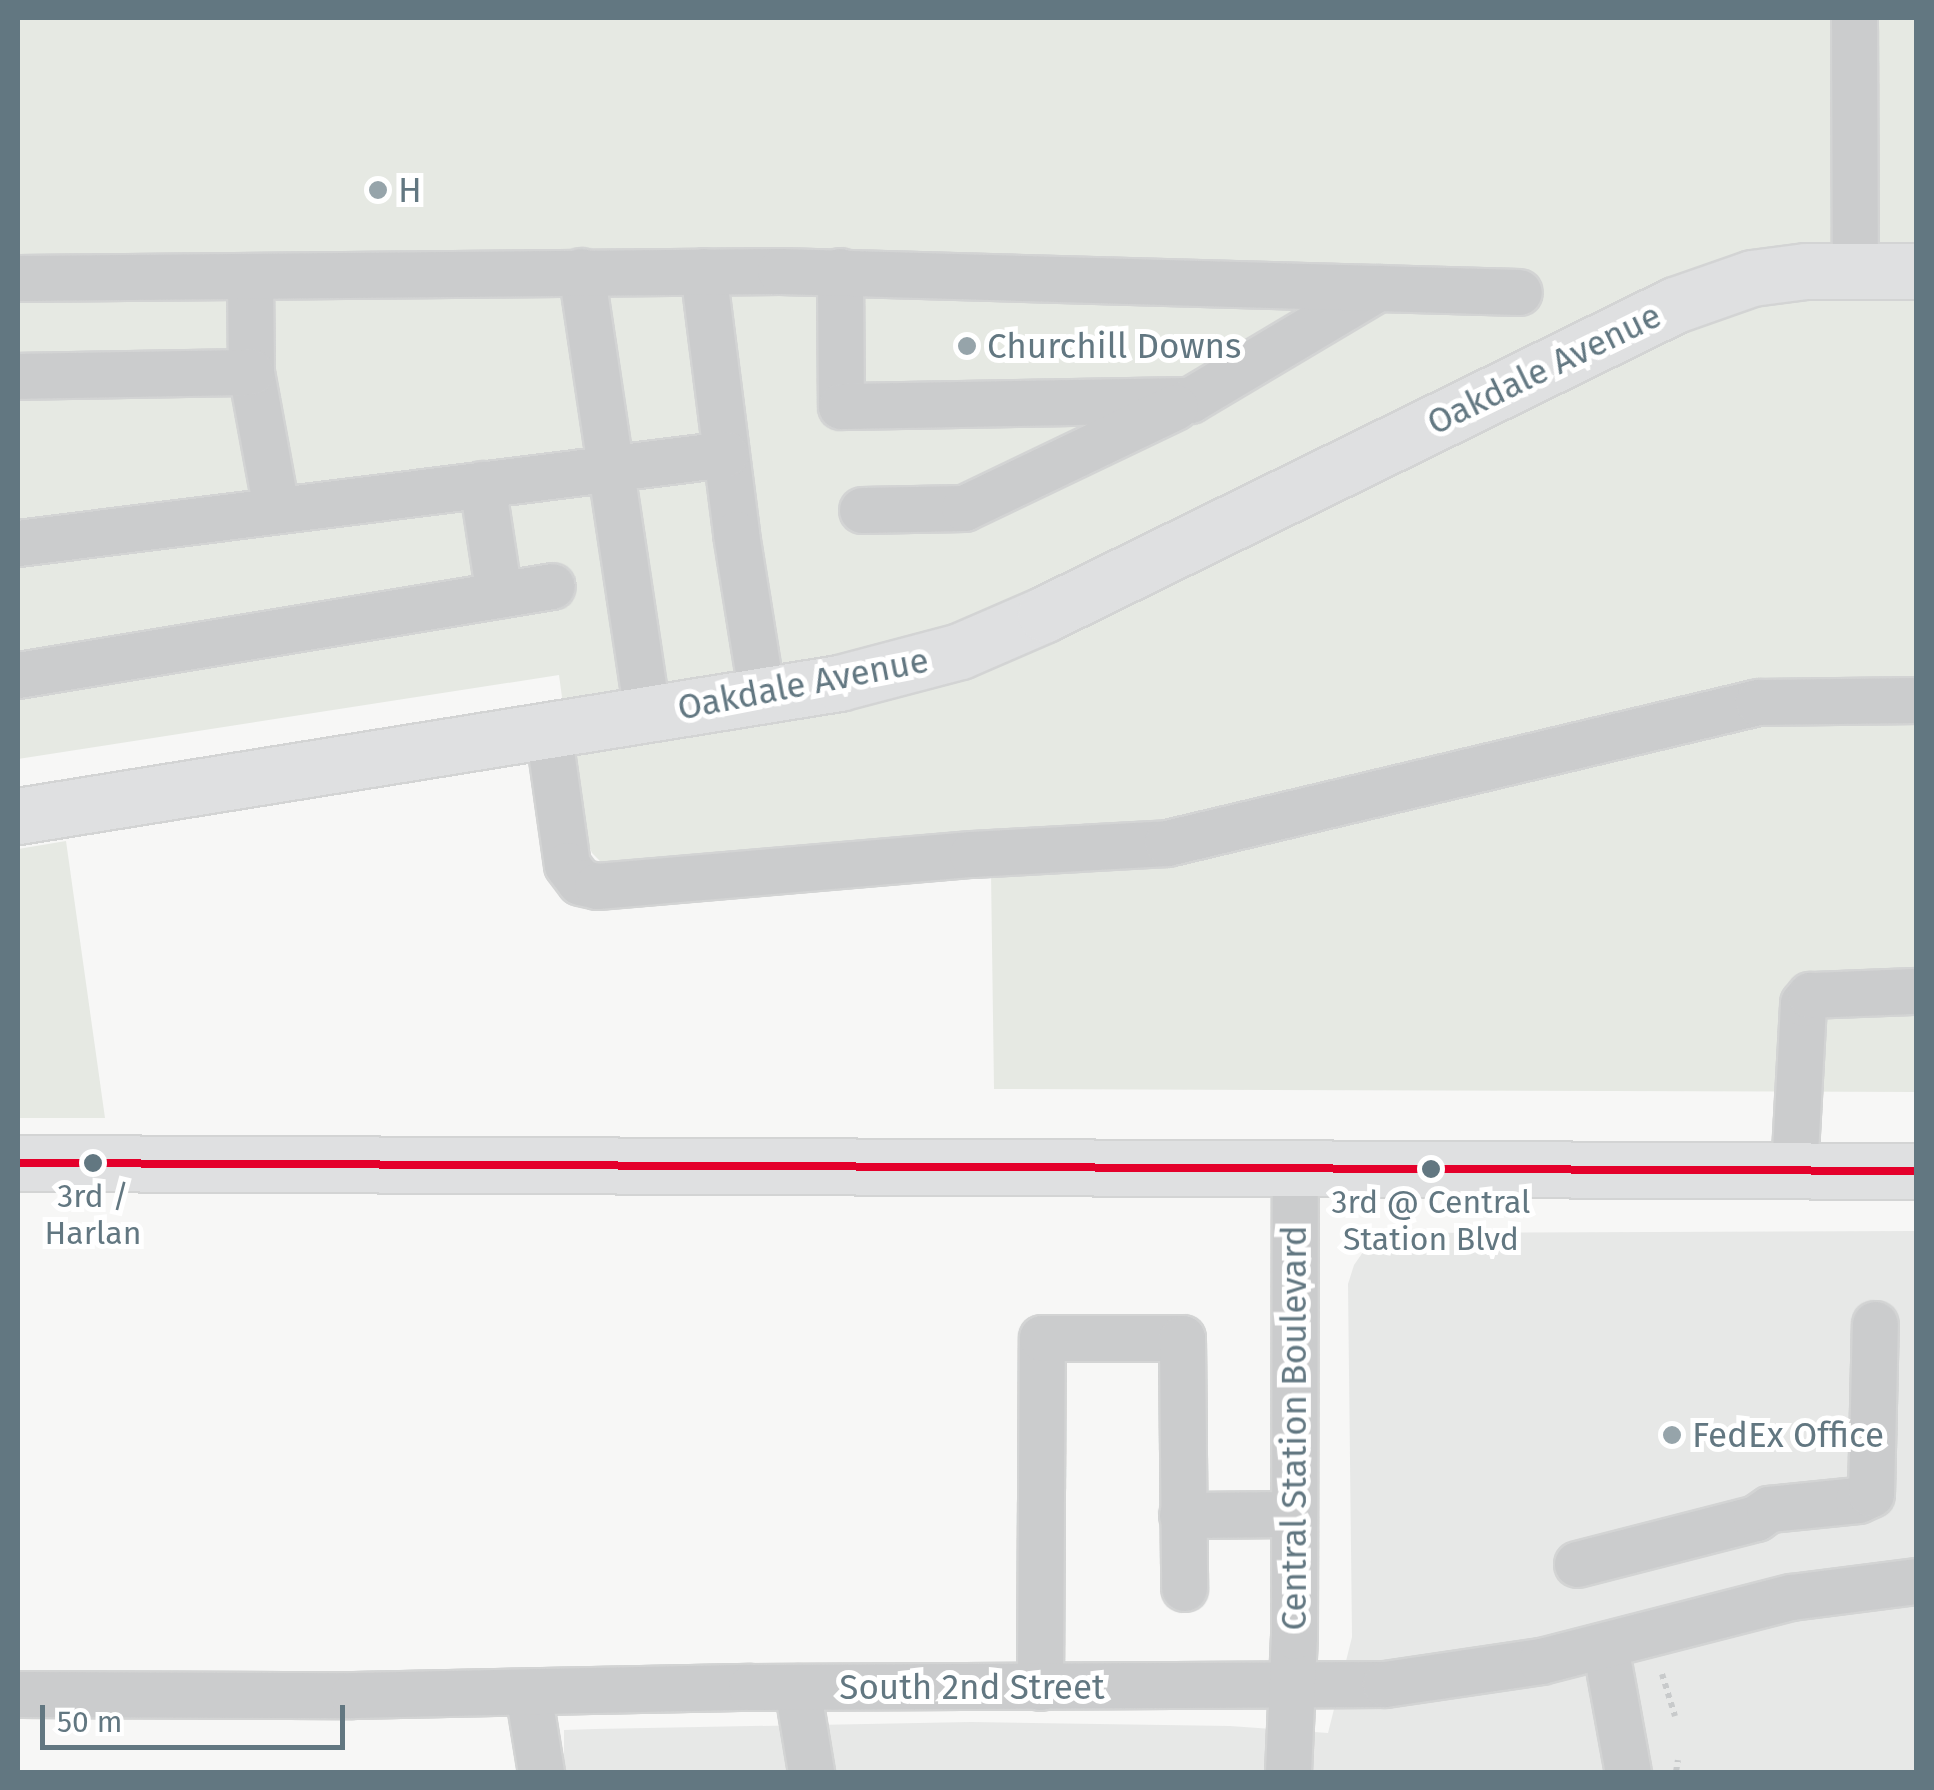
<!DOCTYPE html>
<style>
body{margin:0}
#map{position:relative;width:1934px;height:1790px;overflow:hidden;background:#f7f7f6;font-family:"Fira Sans",sans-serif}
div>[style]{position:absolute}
.built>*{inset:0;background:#e7e8e7}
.green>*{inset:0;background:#e6e9e3}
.path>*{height:6px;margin-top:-3px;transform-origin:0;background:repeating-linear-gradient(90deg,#c8cacb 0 5px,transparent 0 10px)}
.roads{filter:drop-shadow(2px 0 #d3d4d4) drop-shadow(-2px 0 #d3d4d4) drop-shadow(0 2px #d3d4d4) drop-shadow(0 -2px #d3d4d4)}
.minor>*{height:45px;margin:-22.5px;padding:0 22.5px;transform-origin:22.5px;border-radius:22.5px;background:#cbcccd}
.major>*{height:55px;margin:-27.5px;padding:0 27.5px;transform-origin:27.5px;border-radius:27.5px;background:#dfe0e1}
.bus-1>*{height:8px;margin:-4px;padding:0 4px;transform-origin:4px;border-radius:4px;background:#e4002b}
.dots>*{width:28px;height:28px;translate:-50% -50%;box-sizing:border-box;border:5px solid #fff;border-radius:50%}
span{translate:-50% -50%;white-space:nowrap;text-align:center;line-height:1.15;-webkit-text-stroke:10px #fff;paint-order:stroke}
.bus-label{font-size:32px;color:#627781}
.poi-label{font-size:35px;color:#627781}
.left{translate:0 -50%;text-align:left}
.street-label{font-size:35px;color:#627781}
.frame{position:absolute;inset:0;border:20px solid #627781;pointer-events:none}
.scale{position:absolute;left:40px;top:1705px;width:305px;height:45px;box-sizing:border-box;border:5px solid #627781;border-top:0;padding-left:12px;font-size:30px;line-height:35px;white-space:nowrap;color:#627781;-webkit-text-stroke:8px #fff;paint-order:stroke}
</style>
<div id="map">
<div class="built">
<i style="clip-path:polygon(1916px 1231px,1916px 1772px,564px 1772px,564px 1730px,595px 1729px,971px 1722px,1230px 1726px,1328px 1733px,1352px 1637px,1348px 1284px,1354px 1265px,1370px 1242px,1395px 1233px)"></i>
</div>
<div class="green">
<i style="clip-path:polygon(18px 18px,1916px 18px,1916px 1092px,994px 1089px,991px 873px,607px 868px,592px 853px,579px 824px,559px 675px,18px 759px)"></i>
<i style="clip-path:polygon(66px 841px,105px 1118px,18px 1118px,18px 849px)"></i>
</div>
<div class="path">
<i style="left:1662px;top:1674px;width:44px;rotate:72.8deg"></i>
<i style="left:1676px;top:1772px;width:12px;rotate:-81deg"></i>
</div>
<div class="roads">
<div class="minor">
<i style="left:1854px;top:18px;width:252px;rotate:89.8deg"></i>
<i style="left:581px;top:271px;width:449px;rotate:81.5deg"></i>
<i style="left:703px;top:271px;width:265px;rotate:82.8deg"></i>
<i style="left:736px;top:534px;width:164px;rotate:80.9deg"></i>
<i style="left:840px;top:271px;width:135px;rotate:89.6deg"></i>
<i style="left:841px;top:406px;width:349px;rotate:-1deg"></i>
<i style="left:1190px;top:400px;width:219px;rotate:-30.8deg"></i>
<i style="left:250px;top:277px;width:95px;rotate:89.4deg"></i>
<i style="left:251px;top:372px;width:138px;rotate:79.6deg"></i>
<i style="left:18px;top:278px;width:762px;rotate:-0.53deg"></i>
<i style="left:780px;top:271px;width:739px;rotate:1.63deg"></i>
<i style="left:18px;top:376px;width:233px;rotate:-1deg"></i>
<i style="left:482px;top:484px;width:112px;rotate:81.3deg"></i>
<i style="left:862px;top:510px;width:102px;rotate:-1.1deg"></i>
<i style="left:964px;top:508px;width:234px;rotate:-25.6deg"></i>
<i style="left:18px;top:543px;width:713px;rotate:-7.17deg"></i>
<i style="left:18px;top:675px;width:541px;rotate:-9.46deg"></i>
<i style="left:548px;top:730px;width:136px;rotate:82deg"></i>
<i style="left:567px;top:865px;width:21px;rotate:53deg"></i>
<i style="left:580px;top:882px;width:17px;rotate:13deg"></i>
<i style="left:597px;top:886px;width:376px;rotate:-4.9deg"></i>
<i style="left:972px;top:854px;width:195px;rotate:-3.2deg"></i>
<i style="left:1167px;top:843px;width:608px;rotate:-13.42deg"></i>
<i style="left:1758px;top:702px;width:158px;rotate:-0.7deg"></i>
<i style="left:1794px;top:1171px;width:168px;rotate:-86.9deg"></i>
<i style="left:1803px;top:1003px;width:11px;rotate:-49deg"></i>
<i style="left:1810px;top:995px;width:106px;rotate:-2.2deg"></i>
<i style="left:1182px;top:1515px;width:112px;rotate:-0.5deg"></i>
<i style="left:1577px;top:1564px;width:185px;rotate:-14.4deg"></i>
<i style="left:1756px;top:1518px;width:16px;rotate:-35deg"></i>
<i style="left:1769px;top:1509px;width:89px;rotate:-5.8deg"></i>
<i style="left:1858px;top:1500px;width:14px;rotate:-25deg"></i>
<i style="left:1871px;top:1494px;width:170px;rotate:-88.7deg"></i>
<i style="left:1605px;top:1646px;width:128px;rotate:79.7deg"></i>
<i style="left:797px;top:1687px;width:86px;rotate:80.6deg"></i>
<i style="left:1040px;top:1687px;width:349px;rotate:-89.7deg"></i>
<i style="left:1042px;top:1338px;width:140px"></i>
<i style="left:1182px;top:1338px;width:250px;rotate:89.5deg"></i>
<i style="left:528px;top:1692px;width:81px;rotate:80.8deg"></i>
<i style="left:18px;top:1694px;width:335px;rotate:0.2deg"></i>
<i style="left:353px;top:1695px;width:398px;rotate:-1.2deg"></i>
<i style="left:751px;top:1687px;width:634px;rotate:-0.27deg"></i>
<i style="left:1385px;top:1684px;width:158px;rotate:-8.4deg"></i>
<i style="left:1541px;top:1661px;width:258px;rotate:-14.4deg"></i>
<i style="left:1791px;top:1597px;width:126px;rotate:-7.3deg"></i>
<i style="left:1288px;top:1772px;width:136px;rotate:-87.5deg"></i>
<i style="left:1294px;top:1636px;width:467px;rotate:-89.9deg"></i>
</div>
<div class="major">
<i style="left:18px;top:816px;width:832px;rotate:-9.2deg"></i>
<i style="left:839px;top:683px;width:125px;rotate:-14.8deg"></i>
<i style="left:960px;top:651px;width:93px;rotate:-23.5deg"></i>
<i style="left:1045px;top:614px;width:702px;rotate:-26.13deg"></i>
<i style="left:1675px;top:305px;width:82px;rotate:-19.3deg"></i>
<i style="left:1752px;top:278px;width:54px;rotate:-7.4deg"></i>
<i style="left:1806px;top:271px;width:110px"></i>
<i style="left:18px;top:1163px;width:1898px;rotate:0.24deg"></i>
</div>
</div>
<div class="bus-1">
<i style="left:18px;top:1163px;width:1898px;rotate:0.24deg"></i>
</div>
<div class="dots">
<i style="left:378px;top:190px;background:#96a4aa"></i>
<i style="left:967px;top:346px;background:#96a4aa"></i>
<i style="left:93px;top:1163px;background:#627781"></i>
<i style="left:1431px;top:1169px;background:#627781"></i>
<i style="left:1672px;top:1435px;background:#96a4aa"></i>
</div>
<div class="bus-label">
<span style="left:93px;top:1215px">3rd /<br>Harlan</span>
<span style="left:1431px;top:1221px">3rd @ Central<br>Station Blvd</span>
</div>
<div class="poi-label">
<span class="left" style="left:398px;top:190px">H</span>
<span class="left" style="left:987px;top:346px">Churchill Downs</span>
<span class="left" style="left:1692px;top:1435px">FedEx Office</span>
</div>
<div class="street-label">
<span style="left:1544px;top:369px;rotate:-26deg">Oakdale Avenue</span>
<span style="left:803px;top:684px;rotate:-11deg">Oakdale Avenue</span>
<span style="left:1294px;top:1428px;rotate:-90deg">Central Station Boulevard</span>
<span style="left:972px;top:1687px">South 2nd Street</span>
</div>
<div class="frame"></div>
<div class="scale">50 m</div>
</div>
